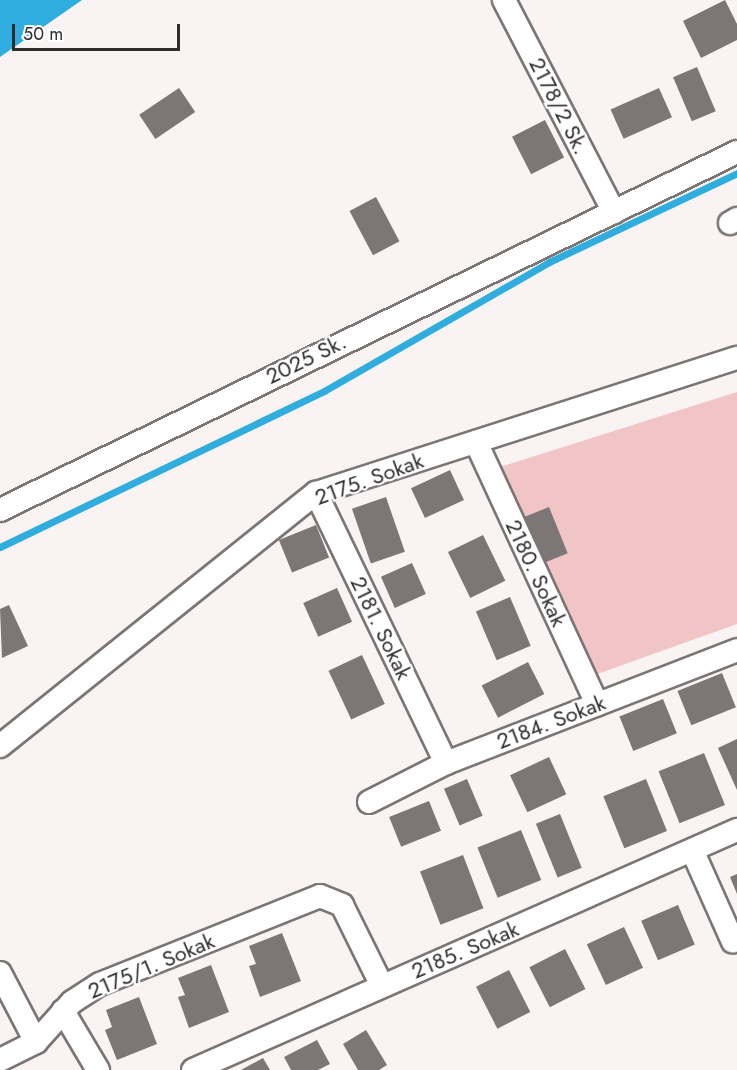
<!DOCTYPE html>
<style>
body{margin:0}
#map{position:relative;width:737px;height:1070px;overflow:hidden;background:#faf3f3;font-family:Jost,sans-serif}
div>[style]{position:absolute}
.green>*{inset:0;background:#f1c5c5}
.water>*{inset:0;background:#2eadde}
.stream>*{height:7px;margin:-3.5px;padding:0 3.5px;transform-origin:3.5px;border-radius:3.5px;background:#2eadde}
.building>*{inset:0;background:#7c7676;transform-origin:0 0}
.roads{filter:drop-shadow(2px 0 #7b7574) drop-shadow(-2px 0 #7b7574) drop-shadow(0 2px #7b7574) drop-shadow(0 -2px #7b7574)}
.street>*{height:22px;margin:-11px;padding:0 11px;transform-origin:11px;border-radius:11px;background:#fff}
span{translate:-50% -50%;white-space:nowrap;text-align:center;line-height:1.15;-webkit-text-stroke:4.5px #fff;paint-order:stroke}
.street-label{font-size:22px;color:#302d2d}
.scale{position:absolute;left:12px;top:24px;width:168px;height:27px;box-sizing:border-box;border:3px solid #302d2d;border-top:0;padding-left:8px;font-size:18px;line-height:21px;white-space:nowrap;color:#302d2d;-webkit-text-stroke:4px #fff;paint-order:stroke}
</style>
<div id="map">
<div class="green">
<i style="clip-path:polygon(737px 392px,737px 624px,589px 677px,500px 467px)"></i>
</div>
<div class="water">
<i style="clip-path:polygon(0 0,82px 0,0 57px)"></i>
</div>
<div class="stream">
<i style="left:0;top:547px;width:360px;rotate:-25.7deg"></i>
<i style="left:324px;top:391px;width:259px;rotate:-29.8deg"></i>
<i style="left:549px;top:262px;width:208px;rotate:-25.3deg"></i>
</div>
<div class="building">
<i style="clip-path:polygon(725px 0,737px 24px,737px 40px,701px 58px,683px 21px)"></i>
<i style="left:697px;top:67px;width:48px;height:26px;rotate:67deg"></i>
<i style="left:179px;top:88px;width:29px;height:48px;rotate:56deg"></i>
<i style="left:659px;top:88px;width:32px;height:53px;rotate:66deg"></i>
<i style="left:545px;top:120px;width:42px;height:37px;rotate:63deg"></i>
<i style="left:376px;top:197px;width:50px;height:30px;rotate:62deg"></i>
<i style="left:450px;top:470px;width:33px;height:43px;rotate:65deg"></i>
<i style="left:386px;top:497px;width:58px;height:36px;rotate:71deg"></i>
<i style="left:549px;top:507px;width:50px;height:30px;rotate:68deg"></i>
<i style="left:316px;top:525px;width:35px;height:40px;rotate:68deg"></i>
<i style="left:483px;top:535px;width:51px;height:39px;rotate:64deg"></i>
<i style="left:412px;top:563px;width:34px;height:34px;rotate:66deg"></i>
<i style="left:337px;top:588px;width:37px;height:37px;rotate:66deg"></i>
<i style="left:510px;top:597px;width:53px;height:37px;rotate:67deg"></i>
<i style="clip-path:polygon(9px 605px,28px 646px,2px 658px,0 609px)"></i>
<i style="left:362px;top:655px;width:54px;height:37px;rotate:65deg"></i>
<i style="left:528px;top:662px;width:36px;height:52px;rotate:63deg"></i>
<i style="left:722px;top:673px;width:37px;height:48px;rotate:68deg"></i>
<i style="left:663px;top:699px;width:37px;height:47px;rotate:68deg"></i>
<i style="clip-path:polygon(737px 739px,737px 790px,718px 748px)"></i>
<i style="left:704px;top:753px;width:56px;height:49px;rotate:68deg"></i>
<i style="left:549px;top:757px;width:41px;height:43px;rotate:65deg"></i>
<i style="left:467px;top:779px;width:40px;height:25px;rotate:67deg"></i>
<i style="left:646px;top:779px;width:56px;height:46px;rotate:68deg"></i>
<i style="left:429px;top:801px;width:32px;height:43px;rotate:68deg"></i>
<i style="left:560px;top:814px;width:58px;height:26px;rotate:68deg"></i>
<i style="left:521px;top:830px;width:54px;height:47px;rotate:68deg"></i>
<i style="left:463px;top:855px;width:57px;height:46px;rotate:69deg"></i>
<i style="clip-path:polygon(737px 874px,737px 894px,730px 877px)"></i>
<i style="left:678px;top:905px;width:43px;height:40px;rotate:67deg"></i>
<i style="left:624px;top:927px;width:45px;height:41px;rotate:65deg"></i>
<i style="clip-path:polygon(282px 933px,301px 981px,260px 997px,249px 966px,256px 964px,249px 946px)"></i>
<i style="left:565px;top:949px;width:45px;height:40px;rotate:63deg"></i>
<i style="clip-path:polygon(211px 965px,229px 1012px,189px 1028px,178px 997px,185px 995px,178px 978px)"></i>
<i style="left:509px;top:970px;width:47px;height:37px;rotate:63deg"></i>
<i style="clip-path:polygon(139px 997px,157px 1044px,117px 1060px,105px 1030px,112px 1027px,106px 1010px)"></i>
<i style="clip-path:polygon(366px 1030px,387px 1065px,379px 1070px,358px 1070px,343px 1044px)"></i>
<i style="clip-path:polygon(317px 1040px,330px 1064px,318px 1070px,291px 1070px,284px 1057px)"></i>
<i style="clip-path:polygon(263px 1058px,270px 1070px,241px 1070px)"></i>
</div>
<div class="roads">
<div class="street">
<i style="left:504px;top:0;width:239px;rotate:62.6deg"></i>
<i style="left:730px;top:223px;width:8px;rotate:-30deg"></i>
<i style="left:476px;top:442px;width:289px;rotate:65.2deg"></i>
<i style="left:316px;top:493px;width:300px;rotate:64.3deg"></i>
<i style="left:0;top:510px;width:819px;rotate:-25.91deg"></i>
<i style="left:0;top:746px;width:405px;rotate:-38.7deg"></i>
<i style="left:316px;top:493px;width:442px;rotate:-17.8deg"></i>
<i style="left:369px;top:802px;width:86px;rotate:-26.9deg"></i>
<i style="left:446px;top:763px;width:312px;rotate:-21.2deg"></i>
<i style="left:693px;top:852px;width:98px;rotate:66deg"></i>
<i style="left:0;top:973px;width:78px;rotate:62.4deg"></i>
<i style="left:36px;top:1042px;width:54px;rotate:-48deg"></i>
<i style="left:72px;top:1002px;width:33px;rotate:-33deg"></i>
<i style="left:100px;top:984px;width:237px;rotate:-21.8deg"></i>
<i style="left:320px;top:896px;width:24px;rotate:22deg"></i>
<i style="left:342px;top:905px;width:90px;rotate:63.7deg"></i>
<i style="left:63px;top:1011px;width:69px;rotate:59.3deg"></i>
<i style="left:0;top:1060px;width:40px;rotate:-26.6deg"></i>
<i style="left:193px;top:1070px;width:595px;rotate:-23.81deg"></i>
</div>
</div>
<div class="street-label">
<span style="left:559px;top:106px;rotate:63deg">2178/2 Sk.</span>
<span style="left:306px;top:359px;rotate:-26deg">2025 Sk.</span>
<span style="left:369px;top:479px;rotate:-20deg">2175. Sokak</span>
<span style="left:536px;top:573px;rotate:65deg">2180. Sokak</span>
<span style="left:381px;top:628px;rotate:64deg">2181. Sokak</span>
<span style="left:551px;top:722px;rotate:-21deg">2184. Sokak</span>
<span style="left:465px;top:950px;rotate:-23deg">2185. Sokak</span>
<span style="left:151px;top:966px;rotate:-23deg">2175/1. Sokak</span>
</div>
<div class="scale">50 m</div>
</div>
